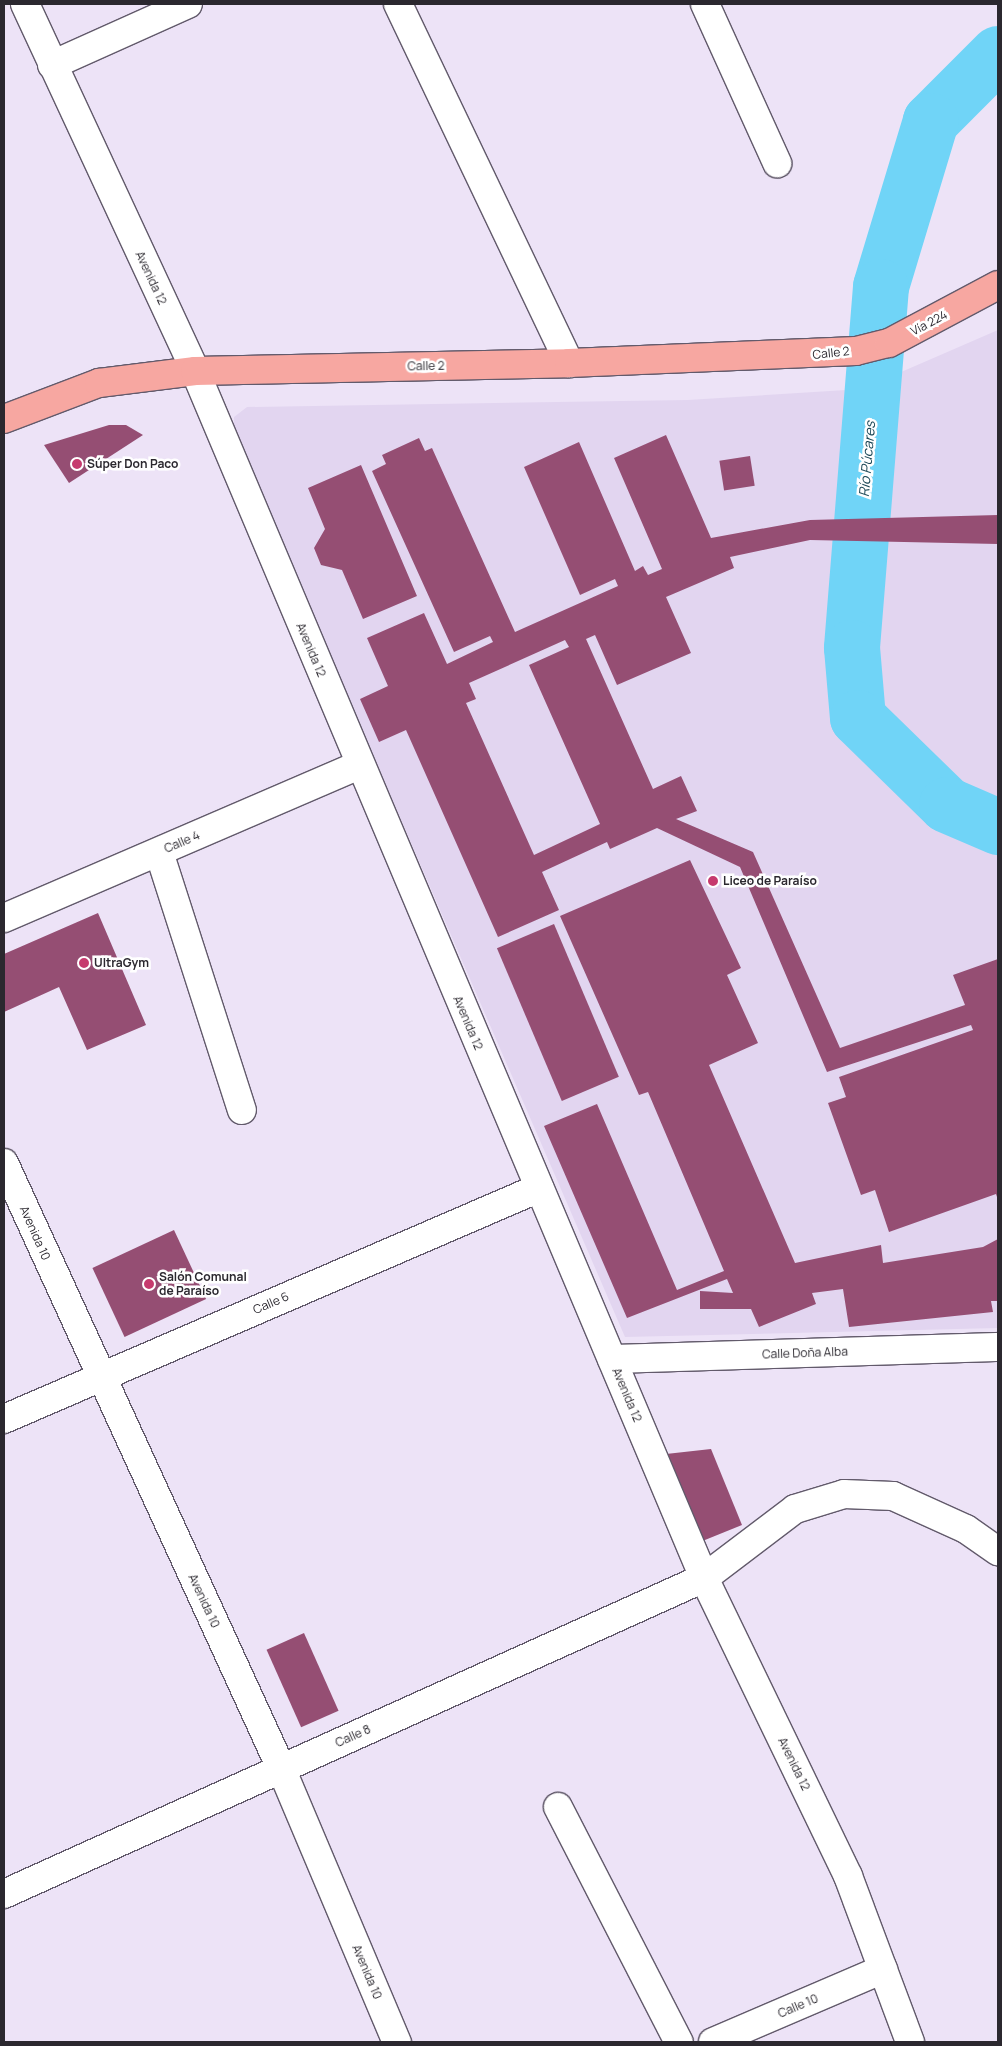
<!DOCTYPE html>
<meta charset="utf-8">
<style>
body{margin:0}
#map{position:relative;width:1002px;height:2046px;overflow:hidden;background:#ede3f7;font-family:Manrope,sans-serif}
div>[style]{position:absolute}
.built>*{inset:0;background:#e2d5f0}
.river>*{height:56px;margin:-28px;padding:0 28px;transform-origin:28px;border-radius:28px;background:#70d4f7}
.building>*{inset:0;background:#954e73;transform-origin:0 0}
.roads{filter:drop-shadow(1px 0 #625a6b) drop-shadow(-1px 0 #625a6b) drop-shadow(0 1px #625a6b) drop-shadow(0 -1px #625a6b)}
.minor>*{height:28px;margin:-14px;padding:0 14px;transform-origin:14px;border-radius:14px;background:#fff}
.major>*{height:28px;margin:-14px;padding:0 14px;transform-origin:14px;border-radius:14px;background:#f7a7a1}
.dots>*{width:14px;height:14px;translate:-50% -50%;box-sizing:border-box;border:2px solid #fff;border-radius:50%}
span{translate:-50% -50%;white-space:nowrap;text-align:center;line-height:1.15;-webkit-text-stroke:5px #fff;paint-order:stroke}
.street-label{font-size:12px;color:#2b282f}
.poi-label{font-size:12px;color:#2b282f;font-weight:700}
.left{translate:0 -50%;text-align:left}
.water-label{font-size:14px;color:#1a4655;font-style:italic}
.frame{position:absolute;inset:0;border:5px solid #2b282f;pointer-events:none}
</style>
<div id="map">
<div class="built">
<i style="clip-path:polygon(998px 330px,998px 1328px,625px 1337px,234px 434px,234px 417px,247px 407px,688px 400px,862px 389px)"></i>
</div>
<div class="river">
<i style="left:998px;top:54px;width:95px;rotate:135deg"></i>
<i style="left:931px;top:121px;width:173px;rotate:106.8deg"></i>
<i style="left:881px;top:287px;width:362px;rotate:94.6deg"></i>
<i style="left:852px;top:648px;width:70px;rotate:85.1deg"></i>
<i style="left:858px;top:718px;width:124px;rotate:44.3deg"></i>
<i style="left:947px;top:805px;width:56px;rotate:23.3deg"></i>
</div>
<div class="building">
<i style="clip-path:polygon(109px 425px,126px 425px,143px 435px,69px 483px,44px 445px)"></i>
<i style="clip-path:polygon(evenodd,666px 435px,711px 538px,810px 520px,998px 515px,998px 544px,810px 540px,730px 557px,734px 568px,666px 597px,691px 653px,617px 685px,595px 635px,586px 639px,653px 789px,681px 776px,697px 811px,676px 819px,753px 852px,840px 1048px,965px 1005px,953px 975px,998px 959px,998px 1200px,996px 1194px,889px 1232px,875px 1190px,861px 1195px,828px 1103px,846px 1097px,839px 1077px,973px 1030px,971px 1025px,827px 1072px,740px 867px,657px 828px,610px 849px,607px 842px,542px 872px,559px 910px,498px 937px,406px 730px,379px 742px,360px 699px,388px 686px,367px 638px,424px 613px,447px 664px,493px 642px,490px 636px,454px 652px,372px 471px,386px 464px,382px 455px,419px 438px,425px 451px,432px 448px,515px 632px,618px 586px,615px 579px,580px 595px,524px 467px,579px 442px,635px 571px,643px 566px,648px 575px,662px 569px,614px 458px,666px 435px,565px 640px,569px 647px,529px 665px,600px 824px,534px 855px,466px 703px,476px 699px,469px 683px,565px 640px)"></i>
<i style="left:750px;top:456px;width:30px;height:31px;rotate:81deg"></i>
<i style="clip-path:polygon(361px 465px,417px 596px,363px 619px,342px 570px,321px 565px,314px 548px,325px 529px,308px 488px)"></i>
<i style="clip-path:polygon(690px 860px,741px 968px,727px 975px,758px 1043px,709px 1065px,795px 1263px,881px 1245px,883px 1263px,983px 1247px,998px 1239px,998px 1301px,991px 1301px,993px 1312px,849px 1327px,843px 1289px,812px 1293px,816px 1304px,759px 1327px,751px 1309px,700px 1309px,700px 1291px,733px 1293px,727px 1279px,627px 1318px,544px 1126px,597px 1104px,677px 1290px,724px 1271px,648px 1092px,639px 1095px,560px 916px)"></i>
<i style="clip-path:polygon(98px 913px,146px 1025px,87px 1050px,59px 987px,4px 1012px,4px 954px)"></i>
<i style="left:554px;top:924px;width:166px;height:62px;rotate:67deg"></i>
<i style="left:174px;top:1230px;width:76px;height:90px;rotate:65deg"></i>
<i style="clip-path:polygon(711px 1449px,742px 1525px,700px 1542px,666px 1454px)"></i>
<i style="left:304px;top:1633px;width:85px;height:41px;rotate:66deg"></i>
</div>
<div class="roads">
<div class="minor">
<i style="left:25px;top:4px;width:404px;rotate:65.1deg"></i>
<i style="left:195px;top:371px;width:1310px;rotate:67.13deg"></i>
<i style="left:704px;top:1578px;width:331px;rotate:64.2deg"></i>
<i style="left:848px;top:1876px;width:177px;rotate:69.5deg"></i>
<i style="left:398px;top:4px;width:398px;rotate:64.5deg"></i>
<i style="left:705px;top:4px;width:175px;rotate:65.6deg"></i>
<i style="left:52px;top:65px;width:149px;rotate:-24.2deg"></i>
<i style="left:159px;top:852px;width:271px;rotate:72.2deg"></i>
<i style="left:4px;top:918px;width:387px;rotate:-23.3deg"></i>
<i style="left:4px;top:1163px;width:665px;rotate:65.4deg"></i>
<i style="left:281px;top:1768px;width:298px;rotate:67.1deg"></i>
<i style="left:612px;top:1359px;width:386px;rotate:-1.8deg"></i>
<i style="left:4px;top:1419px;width:583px;rotate:-23.35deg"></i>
<i style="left:558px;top:1807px;width:264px;rotate:62.8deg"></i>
<i style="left:4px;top:1894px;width:768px;rotate:-24.3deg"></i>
<i style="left:704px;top:1578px;width:114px;rotate:-37.2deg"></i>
<i style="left:795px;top:1509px;width:51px;rotate:-17deg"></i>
<i style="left:844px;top:1494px;width:49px;rotate:2.3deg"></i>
<i style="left:893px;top:1496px;width:80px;rotate:24.3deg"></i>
<i style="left:966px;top:1529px;width:39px;rotate:35deg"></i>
<i style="left:713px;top:2042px;width:185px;rotate:-23.2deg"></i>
</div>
<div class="major">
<i style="left:4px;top:419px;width:102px;rotate:-20.8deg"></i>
<i style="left:99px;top:383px;width:97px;rotate:-7.1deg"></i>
<i style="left:195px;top:371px;width:374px;rotate:-1.2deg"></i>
<i style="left:569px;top:363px;width:287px;rotate:-2.4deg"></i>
<i style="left:856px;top:351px;width:34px;rotate:-14deg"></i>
<i style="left:889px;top:343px;width:123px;rotate:-28deg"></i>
</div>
</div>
<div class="dots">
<i style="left:77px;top:464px;background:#c63a6e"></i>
<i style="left:713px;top:881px;background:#c63a6e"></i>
<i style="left:84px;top:963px;background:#c63a6e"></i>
<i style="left:149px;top:1284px;background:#c63a6e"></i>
</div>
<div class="street-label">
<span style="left:151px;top:278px;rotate:65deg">Avenida 12</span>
<span style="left:929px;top:323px;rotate:-28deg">Vía 224</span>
<span style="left:831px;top:353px;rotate:-6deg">Calle 2</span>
<span style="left:426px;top:366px;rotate:-1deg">Calle 2</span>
<span style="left:311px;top:650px;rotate:67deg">Avenida 12</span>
<span style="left:182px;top:842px;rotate:-23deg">Calle 4</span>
<span style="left:468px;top:1023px;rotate:67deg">Avenida 12</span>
<span style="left:35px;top:1233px;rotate:66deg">Avenida 10</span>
<span style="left:271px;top:1303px;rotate:-23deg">Calle 6</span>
<span style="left:805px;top:1353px;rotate:-2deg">Calle Doña Alba</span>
<span style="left:627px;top:1395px;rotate:67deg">Avenida 12</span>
<span style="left:204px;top:1601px;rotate:65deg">Avenida 10</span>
<span style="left:353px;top:1736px;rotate:-24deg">Calle 8</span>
<span style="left:794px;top:1764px;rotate:64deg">Avenida 12</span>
<span style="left:367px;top:1972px;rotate:67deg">Avenida 10</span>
<span style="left:798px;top:2006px;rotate:-23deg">Calle 10</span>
</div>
<div class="poi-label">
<span class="left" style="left:87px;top:464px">Súper Don Paco</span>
<span class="left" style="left:723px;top:881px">Liceo de Paraíso</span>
<span class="left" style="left:94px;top:963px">UltraGym</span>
<span class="left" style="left:159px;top:1284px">Salón Comunal<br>de Paraíso</span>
</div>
<div class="water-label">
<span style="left:867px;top:459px;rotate:-85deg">Río Púcares</span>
</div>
<div class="frame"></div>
</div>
